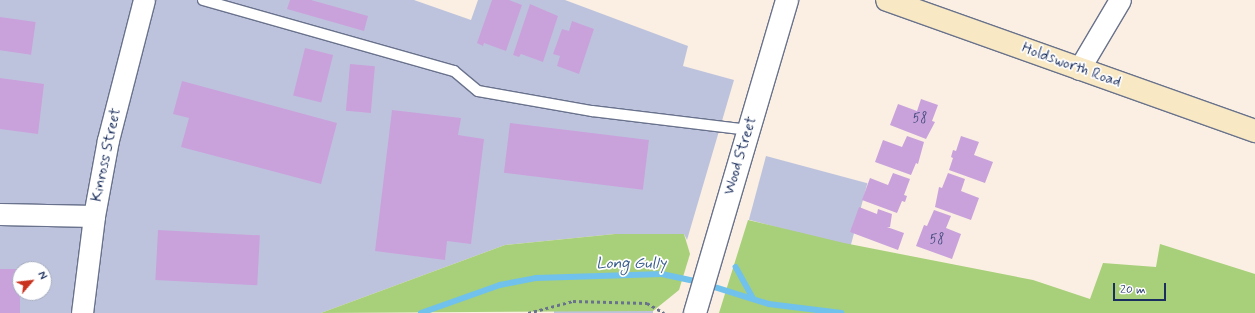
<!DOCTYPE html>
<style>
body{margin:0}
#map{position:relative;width:1255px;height:313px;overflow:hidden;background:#faefe2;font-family:Mynerve,sans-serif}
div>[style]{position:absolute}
.industrial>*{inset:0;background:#bec3dd;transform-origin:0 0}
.green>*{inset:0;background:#a8cf79}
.stream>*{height:5.5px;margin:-2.75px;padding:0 2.75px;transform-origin:2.75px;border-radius:2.75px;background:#70c2ec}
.building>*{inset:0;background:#c9a2dc;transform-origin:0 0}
.path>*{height:2.5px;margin-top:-1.25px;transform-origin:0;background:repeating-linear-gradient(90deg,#69728c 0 3px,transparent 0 6px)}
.roads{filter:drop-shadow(1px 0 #69728c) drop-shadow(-1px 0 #69728c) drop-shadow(0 1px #69728c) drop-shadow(0 -1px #69728c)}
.service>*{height:10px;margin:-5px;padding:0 5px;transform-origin:5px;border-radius:5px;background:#fff}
.minor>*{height:21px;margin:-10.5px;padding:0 10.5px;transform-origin:10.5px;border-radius:10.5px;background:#fff}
.tertiary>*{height:22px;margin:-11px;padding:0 11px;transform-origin:11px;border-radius:11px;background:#fff}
.secondary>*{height:22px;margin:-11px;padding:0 11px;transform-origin:11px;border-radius:11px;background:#f8e8c3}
span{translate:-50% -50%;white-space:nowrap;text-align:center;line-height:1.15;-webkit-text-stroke:3.5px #fff;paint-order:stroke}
.number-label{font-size:13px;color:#464c7e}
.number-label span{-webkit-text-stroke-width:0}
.street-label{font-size:15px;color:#1b2f5e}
.water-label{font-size:16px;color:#355b89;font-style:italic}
.north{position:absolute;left:12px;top:261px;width:40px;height:40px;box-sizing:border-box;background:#fff;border:1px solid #a4acbf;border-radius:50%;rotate:62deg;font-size:11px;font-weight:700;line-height:16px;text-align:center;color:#1b2f5e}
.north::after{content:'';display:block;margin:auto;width:14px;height:18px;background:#c8321e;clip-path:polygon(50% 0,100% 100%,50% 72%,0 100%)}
.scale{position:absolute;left:1113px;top:283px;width:53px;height:18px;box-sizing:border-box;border:2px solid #1b2f5e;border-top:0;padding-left:5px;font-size:12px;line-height:14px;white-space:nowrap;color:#1b2f5e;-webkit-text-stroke:3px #fff;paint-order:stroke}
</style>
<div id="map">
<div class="industrial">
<i style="clip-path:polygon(evenodd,0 0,414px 0,471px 20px,478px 0,565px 0,688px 46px,683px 66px,734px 80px,687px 240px,684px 234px,615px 234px,505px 245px,321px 313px,0 313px,0 0,20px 269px,44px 269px,44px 293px,20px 293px,20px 269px)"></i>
<i style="left:766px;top:156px;width:105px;height:66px;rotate:15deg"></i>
<i style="left:554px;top:311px;width:99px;height:7px"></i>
</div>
<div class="green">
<i style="clip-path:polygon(748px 220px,844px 243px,1033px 280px,1090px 299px,1103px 263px,1156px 267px,1160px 244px,1255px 274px,1255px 313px,719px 313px)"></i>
<i style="clip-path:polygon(615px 234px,684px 234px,690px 254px,679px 290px,653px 311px,321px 313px,505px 245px)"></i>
</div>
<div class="stream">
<i style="left:736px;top:267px;width:35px;rotate:61deg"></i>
<i style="left:708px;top:285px;width:64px;rotate:17.3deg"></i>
<i style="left:769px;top:304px;width:73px;rotate:7.1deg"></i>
<i style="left:421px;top:313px;width:84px;rotate:-19.5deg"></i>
<i style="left:500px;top:285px;width:37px;rotate:-11deg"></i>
<i style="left:536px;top:278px;width:126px;rotate:-1.8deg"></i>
<i style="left:662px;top:274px;width:39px;rotate:12deg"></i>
</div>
<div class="building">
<i style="clip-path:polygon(290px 0,311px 0,368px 16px,364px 31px,287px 9px)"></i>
<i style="clip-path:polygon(492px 0,509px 0,522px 5px,506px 51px,484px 43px,483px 46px,477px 43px)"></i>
<i style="clip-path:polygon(530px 4px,558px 16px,543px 62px,521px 54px,519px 57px,513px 55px)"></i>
<i style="left:0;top:17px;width:36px;height:33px;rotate:8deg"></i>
<i style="clip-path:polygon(572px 21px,594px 29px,579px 74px,557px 66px,560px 56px,553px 54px,562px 29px,569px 31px)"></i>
<i style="left:305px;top:48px;width:29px;height:49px;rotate:14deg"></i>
<i style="left:350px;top:64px;width:25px;height:47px;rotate:5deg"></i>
<i style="clip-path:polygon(0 78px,44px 84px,38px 134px,0 129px)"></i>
<i style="clip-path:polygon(182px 81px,337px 123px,321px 184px,181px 147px,189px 118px,173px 114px)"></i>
<i style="clip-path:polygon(921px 99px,938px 105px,932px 121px,935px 122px,926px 139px,890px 125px,898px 104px,917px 111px)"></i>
<i style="clip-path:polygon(392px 110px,461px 118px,458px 135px,484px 139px,471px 244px,447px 241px,445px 260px,375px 251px)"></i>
<i style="left:510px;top:123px;width:140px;height:50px;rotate:7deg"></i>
<i style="clip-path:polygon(907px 136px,924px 142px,918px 164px,916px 163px,911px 175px,875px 162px,883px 140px,902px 147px)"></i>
<i style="clip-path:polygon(961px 136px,979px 142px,974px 155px,993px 162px,985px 183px,949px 170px,953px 158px,951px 157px,953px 150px,956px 151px)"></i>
<i style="clip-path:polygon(893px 173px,910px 179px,904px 195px,907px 196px,905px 202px,902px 201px,897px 213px,862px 200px,870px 178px,888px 185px)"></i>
<i style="clip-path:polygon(948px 173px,965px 179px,961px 191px,979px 198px,971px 220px,935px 207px,939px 187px,942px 188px)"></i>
<i style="clip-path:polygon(859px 207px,877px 214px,878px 209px,892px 214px,890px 227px,887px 227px,904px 233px,898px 250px,850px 232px)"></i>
<i style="clip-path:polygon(934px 210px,951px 216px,946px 228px,961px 234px,952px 259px,916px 246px,924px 225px,927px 226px)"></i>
<i style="left:158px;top:230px;width:102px;height:50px;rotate:3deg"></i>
<i style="left:0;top:269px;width:20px;height:44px"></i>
</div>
<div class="path">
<i style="left:528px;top:313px;width:47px;rotate:-14.9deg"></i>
<i style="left:573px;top:301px;width:74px;rotate:1.5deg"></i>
<i style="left:647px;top:303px;width:20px;rotate:30deg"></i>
</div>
<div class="roads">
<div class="service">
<i style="left:203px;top:0;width:261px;rotate:15.8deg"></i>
<i style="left:454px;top:71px;width:31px;rotate:40deg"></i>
<i style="left:478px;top:91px;width:116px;rotate:10deg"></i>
<i style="left:592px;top:111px;width:158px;rotate:6.9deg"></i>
</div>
<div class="minor">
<i style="left:1079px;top:69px;width:80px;rotate:-59.3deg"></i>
<i style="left:0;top:214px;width:94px;rotate:1.2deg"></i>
<i style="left:82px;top:313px;width:98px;rotate:-82.9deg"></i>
<i style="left:94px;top:216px;width:77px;rotate:-79.6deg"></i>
<i style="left:108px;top:140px;width:145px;rotate:-75.6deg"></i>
</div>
<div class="tertiary">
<i style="left:695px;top:313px;width:326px;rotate:-73.6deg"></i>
</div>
<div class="secondary">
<i style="left:887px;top:0;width:391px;rotate:19.6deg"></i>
</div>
</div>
<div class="number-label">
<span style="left:920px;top:119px">58</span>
<span style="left:937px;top:240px">58</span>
</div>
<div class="street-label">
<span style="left:1071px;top:66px;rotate:20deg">Holdsworth Road</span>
<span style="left:107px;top:155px;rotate:-78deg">Kinross Street</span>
<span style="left:741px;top:156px;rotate:-73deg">Wood Street</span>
</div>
<div class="water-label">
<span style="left:631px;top:264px">Long Gully</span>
</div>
<div class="north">N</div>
<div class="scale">20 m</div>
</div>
